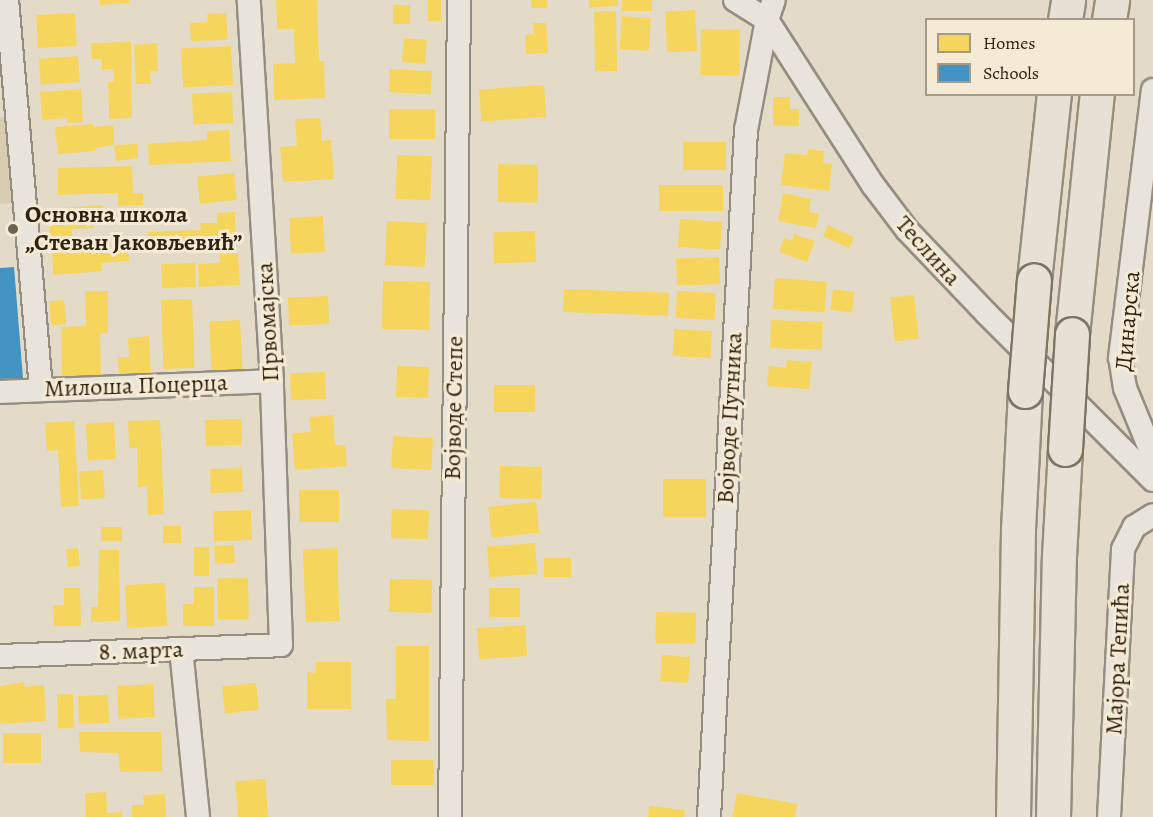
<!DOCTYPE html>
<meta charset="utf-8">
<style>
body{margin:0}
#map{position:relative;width:1153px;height:817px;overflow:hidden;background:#e3dbc8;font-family:Alegreya,serif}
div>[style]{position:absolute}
.green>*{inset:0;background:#d8ccb1}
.homes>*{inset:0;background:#f6d55c;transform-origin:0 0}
.schools>*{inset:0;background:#4393c3}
.roads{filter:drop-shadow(2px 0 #948e81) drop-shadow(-2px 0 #948e81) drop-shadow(0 2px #948e81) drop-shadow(0 -2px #948e81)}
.minor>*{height:22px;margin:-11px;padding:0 11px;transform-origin:11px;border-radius:11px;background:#e9e4db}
.motorway>*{height:33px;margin:-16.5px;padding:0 16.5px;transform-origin:16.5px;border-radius:16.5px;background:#e6e0d5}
.bridges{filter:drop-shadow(2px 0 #7b7568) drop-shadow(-2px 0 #7b7568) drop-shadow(0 2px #7b7568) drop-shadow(0 -2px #7b7568)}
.motorway-bridge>*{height:33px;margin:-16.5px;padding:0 16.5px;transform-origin:16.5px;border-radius:16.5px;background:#e6e0d5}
.dots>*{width:16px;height:16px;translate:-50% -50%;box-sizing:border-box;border:3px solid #f5ead3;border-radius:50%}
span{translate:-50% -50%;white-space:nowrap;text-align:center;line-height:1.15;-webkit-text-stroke:6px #f5ead3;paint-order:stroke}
.poi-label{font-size:24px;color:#302210;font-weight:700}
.left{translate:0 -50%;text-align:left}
.street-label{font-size:24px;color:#302210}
.legend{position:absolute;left:925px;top:18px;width:210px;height:78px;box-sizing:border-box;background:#f5ead3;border:2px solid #a69a85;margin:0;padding:8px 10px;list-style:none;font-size:18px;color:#302210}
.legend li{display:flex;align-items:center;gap:12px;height:30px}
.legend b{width:30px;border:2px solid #a69a85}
</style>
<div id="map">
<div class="green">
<i style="clip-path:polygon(0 117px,15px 119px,23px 202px,0 204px)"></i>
</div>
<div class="homes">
<i style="clip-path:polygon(100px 0,129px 0,129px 3px,100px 5px)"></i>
<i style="clip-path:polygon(276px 0,317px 0,319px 61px,324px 61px,325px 98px,274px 100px,273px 64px,295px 63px,294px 29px,277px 29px)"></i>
<i style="left:428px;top:0;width:13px;height:21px"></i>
<i style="left:531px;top:0;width:16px;height:8px"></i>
<i style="clip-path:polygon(589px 0,618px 0,618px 6px,589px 8px)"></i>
<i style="left:622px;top:0;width:30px;height:11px"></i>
<i style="left:393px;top:5px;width:17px;height:19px"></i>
<i style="left:695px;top:10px;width:41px;height:30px;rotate:87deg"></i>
<i style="left:616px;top:11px;width:60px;height:22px;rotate:89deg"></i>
<i style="left:75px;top:13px;width:33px;height:39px;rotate:87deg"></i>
<i style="clip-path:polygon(226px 13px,228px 40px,191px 41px,190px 23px,208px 22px,207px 14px)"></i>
<i style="left:622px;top:16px;width:29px;height:33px;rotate:4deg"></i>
<i style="clip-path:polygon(533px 23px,546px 23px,548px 53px,526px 54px,525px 35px,534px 34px)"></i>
<i style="left:701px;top:29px;width:39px;height:46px;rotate:1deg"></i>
<i style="left:404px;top:38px;width:23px;height:24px;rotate:5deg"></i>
<i style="clip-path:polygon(131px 42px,132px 118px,109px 119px,108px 82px,114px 82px,113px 69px,102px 70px,102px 59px,92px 59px,91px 43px)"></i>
<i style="clip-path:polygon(157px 43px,158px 71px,150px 71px,151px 84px,136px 84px,134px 45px)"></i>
<i style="left:231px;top:46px;width:39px;height:50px;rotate:87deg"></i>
<i style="left:78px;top:56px;width:26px;height:39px;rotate:86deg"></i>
<i style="left:390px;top:69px;width:42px;height:23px;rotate:3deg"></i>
<i style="left:544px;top:85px;width:32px;height:65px;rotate:86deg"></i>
<i style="clip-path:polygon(81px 89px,83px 122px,67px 123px,67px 118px,42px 120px,40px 92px)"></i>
<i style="left:232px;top:92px;width:31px;height:40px;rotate:88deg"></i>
<i style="clip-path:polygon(773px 97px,790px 97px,790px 109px,799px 109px,799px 126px,773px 126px)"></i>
<i style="left:435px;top:109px;width:30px;height:46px;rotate:90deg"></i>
<i style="clip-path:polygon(320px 118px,322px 141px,331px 140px,334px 179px,283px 182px,280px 147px,297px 146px,295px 119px)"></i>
<i style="clip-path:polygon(93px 124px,94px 127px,113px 125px,114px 145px,95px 148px,96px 151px,58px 154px,55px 127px)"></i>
<i style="clip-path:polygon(229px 130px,231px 161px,149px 165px,148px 144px,207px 140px,207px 131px)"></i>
<i style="left:726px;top:142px;width:28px;height:43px;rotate:90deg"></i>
<i style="clip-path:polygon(137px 144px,138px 158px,116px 161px,114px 145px)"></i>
<i style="clip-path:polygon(808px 149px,824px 151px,823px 163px,832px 164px,829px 191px,781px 185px,785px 153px,807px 155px)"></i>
<i style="left:397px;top:155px;width:35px;height:44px;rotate:2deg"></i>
<i style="left:498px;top:164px;width:40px;height:38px;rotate:1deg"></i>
<i style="clip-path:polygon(132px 166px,133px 193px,143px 193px,143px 205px,118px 206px,118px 193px,58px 195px,58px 168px)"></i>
<i style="left:234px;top:173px;width:27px;height:37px;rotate:84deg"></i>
<i style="left:659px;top:185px;width:64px;height:26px"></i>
<i style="clip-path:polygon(783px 193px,811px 199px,809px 212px,819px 214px,816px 228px,778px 221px)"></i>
<i style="clip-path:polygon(103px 205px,104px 218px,93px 218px,93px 228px,71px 229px,72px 236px,50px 238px,48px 209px)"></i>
<i style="clip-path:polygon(235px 212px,236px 242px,149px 245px,148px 232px,201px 230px,200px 223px,217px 223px,217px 213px)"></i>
<i style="left:323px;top:216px;width:36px;height:34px;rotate:87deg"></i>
<i style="left:680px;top:219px;width:42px;height:28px;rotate:4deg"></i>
<i style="left:387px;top:221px;width:40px;height:44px;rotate:3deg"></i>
<i style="left:828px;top:225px;width:29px;height:12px;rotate:25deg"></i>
<i style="left:535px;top:231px;width:31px;height:42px;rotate:88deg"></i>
<i style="clip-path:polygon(794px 234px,815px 241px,807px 262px,779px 252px,784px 238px,792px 241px)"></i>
<i style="clip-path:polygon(99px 243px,100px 251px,128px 249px,129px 261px,101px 263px,102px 271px,53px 275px,52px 248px)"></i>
<i style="clip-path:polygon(238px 253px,240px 285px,199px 287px,198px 264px,220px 263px,219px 254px)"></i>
<i style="left:719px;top:257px;width:27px;height:43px;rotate:88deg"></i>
<i style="left:195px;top:263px;width:24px;height:34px;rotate:88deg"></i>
<i style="left:775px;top:278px;width:52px;height:31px;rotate:4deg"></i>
<i style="left:383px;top:281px;width:47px;height:48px;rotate:1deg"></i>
<i style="left:564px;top:289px;width:105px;height:23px;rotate:2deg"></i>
<i style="left:833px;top:289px;width:22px;height:21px;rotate:8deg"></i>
<i style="clip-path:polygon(85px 291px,108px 291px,108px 333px,100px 334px,101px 378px,62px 379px,61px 327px,86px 326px)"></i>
<i style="left:677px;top:291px;width:39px;height:27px;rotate:3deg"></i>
<i style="left:914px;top:295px;width:44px;height:24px;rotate:84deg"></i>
<i style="left:328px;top:296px;width:28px;height:40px;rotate:88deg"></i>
<i style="left:192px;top:299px;width:69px;height:31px;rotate:88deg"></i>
<i style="left:64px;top:300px;width:24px;height:15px;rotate:85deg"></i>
<i style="left:240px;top:320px;width:54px;height:31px;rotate:87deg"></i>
<i style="left:771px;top:320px;width:52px;height:28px;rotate:2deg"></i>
<i style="left:674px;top:329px;width:38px;height:27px;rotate:3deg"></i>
<i style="clip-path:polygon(149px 336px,151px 374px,119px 376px,118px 357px,129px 357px,128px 338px)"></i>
<i style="clip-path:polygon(787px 360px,812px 362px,809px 389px,767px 386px,769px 366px,786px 368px)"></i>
<i style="left:397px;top:366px;width:32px;height:31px;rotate:2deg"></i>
<i style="left:325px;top:372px;width:27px;height:35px;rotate:88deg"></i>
<i style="left:535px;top:385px;width:27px;height:41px;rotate:90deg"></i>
<i style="clip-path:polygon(333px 415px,335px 445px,345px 445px,347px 466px,295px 470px,292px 433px,311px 432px,309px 417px)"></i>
<i style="left:241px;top:419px;width:26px;height:36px;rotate:88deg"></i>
<i style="clip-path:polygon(160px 420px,164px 514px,148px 515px,147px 486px,138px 487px,137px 448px,129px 448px,128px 421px)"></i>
<i style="clip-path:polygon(74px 421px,79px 506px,61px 507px,58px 450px,47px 451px,45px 423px)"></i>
<i style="left:114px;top:422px;width:37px;height:28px;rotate:87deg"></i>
<i style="left:393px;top:436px;width:40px;height:32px;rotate:3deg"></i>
<i style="left:500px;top:466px;width:42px;height:32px;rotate:1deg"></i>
<i style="left:242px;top:468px;width:24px;height:32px;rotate:88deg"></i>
<i style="left:103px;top:470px;width:28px;height:24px;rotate:86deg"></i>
<i style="left:663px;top:479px;width:43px;height:38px"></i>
<i style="left:339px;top:490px;width:32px;height:40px;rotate:90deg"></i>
<i style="left:536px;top:502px;width:31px;height:48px;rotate:84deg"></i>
<i style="left:392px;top:509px;width:37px;height:29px;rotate:2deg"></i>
<i style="left:251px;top:510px;width:30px;height:38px;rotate:88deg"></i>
<i style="left:163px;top:526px;width:18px;height:17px"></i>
<i style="left:101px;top:527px;width:21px;height:14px"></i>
<i style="left:535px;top:543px;width:31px;height:48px;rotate:86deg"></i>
<i style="left:234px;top:545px;width:18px;height:20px;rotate:87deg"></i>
<i style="left:194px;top:547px;width:15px;height:29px"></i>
<i style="left:78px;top:548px;width:18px;height:12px;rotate:84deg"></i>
<i style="left:337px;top:548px;width:73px;height:34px;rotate:88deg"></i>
<i style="clip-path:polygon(99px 550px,119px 550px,120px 621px,91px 622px,91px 607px,98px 607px)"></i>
<i style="left:544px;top:558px;width:27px;height:19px"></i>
<i style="left:248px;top:578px;width:41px;height:31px;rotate:89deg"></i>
<i style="left:390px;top:579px;width:42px;height:33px;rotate:1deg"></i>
<i style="left:165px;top:583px;width:43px;height:40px;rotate:87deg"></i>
<i style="clip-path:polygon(194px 587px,214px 587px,214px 626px,183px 626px,183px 604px,194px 604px)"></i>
<i style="clip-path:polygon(64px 588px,80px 588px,81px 626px,54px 626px,53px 605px,64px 605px)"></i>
<i style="left:489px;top:588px;width:31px;height:29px"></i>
<i style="left:656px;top:612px;width:40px;height:31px;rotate:1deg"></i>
<i style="left:525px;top:625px;width:31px;height:48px;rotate:86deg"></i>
<i style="clip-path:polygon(396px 646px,429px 646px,429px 741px,387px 740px,386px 699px,396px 699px)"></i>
<i style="left:662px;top:655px;width:28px;height:26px;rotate:4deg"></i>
<i style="clip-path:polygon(316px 662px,351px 662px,351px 709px,307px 709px,307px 672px,316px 673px)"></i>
<i style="clip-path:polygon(24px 682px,25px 687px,44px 685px,46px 721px,0 724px,0 686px)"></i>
<i style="left:256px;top:683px;width:27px;height:34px;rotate:84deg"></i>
<i style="left:153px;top:684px;width:33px;height:36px;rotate:87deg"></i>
<i style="left:73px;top:694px;width:34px;height:16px;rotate:88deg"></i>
<i style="left:108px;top:695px;width:28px;height:30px;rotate:88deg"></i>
<i style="clip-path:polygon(79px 732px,161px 732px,162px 771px,120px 772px,119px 753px,80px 752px)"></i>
<i style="left:41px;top:733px;width:30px;height:38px;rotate:90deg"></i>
<i style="left:434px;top:760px;width:25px;height:43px;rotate:90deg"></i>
<i style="left:265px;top:779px;width:38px;height:30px;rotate:85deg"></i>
<i style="clip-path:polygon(106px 792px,107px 813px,122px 812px,122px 817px,86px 817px,85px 793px)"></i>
<i style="clip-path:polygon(737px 793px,797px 804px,795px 817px,732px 817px)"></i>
<i style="clip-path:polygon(165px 794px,166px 817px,132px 817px,132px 805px,144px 805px,143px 795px)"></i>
<i style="clip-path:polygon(649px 806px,685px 810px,684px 817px,648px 817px)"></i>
</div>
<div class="schools">
<i style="clip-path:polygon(14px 267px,23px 378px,0 379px,0 268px)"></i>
</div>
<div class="roads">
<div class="minor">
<i style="left:7px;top:0;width:390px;rotate:85deg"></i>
<i style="left:735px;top:0;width:38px;rotate:32deg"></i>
<i style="left:767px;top:20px;width:196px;rotate:57.3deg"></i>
<i style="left:873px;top:185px;width:56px;rotate:52.9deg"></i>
<i style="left:907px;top:230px;width:115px;rotate:46.4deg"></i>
<i style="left:986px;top:313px;width:236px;rotate:45deg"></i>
<i style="left:0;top:392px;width:272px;rotate:-2.3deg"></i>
<i style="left:1148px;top:474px;width:14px;rotate:-73deg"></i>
<i style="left:1152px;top:461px;width:10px;rotate:-96deg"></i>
<i style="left:1151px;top:451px;width:68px;rotate:-112.4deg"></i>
<i style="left:1125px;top:388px;width:30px;rotate:-99deg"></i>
<i style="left:1120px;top:358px;width:270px;rotate:-83deg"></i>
<i style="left:181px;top:649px;width:169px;rotate:84.2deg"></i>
<i style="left:0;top:656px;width:281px;rotate:-2.2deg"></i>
<i style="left:281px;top:645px;width:264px;rotate:-92deg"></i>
<i style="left:272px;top:381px;width:382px;rotate:-93.5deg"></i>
<i style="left:450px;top:817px;width:817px;rotate:-89.37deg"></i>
<i style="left:709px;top:817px;width:688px;rotate:-86.92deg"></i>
<i style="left:746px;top:130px;width:112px;rotate:-79.2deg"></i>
<i style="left:767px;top:20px;width:21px;rotate:-71deg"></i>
<i style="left:1109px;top:817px;width:268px;rotate:-87deg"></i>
<i style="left:1123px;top:549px;width:25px;rotate:-63deg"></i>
<i style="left:1134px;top:527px;width:22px;rotate:-32deg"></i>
</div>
<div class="motorway">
<i style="left:1065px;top:20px;width:20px;rotate:-81deg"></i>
<i style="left:1109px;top:20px;width:20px;rotate:-81deg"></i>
<i style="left:1034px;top:280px;width:187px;rotate:-83.9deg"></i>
<i style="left:1072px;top:334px;width:241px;rotate:-84.1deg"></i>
<i style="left:1013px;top:817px;width:288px;rotate:-89deg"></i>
<i style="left:1018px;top:529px;width:138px;rotate:-87.1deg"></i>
<i style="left:1053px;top:817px;width:261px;rotate:-88.7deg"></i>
<i style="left:1059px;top:556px;width:107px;rotate:-86.8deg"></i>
</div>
</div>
<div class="bridges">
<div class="motorway-bridge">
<i style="left:1025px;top:391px;width:111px;rotate:-85.4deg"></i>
<i style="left:1065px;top:449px;width:115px;rotate:-86.5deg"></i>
</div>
</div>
<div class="dots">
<i style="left:13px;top:229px;background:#6f6350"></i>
</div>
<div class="poi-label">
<span class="left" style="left:25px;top:229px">Основна школа<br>„Стеван Јаковљевић”</span>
</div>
<div class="street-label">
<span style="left:928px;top:251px;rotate:48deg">Теслина</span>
<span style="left:1128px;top:321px;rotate:-85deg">Динарска</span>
<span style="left:268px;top:322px;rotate:-93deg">Првомајска</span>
<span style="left:136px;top:386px;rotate:-2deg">Милоша Поцерца</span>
<span style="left:454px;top:408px;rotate:-89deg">Војводе Степе</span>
<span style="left:730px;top:418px;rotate:-87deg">Војводе Путника</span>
<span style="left:141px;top:651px;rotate:-2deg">8. марта</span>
<span style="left:1118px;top:659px;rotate:-87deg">Мајора Тепића</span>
</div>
<ul class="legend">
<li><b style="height:16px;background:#f6d55c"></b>Homes</li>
<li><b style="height:16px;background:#4393c3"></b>Schools</li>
</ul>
</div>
